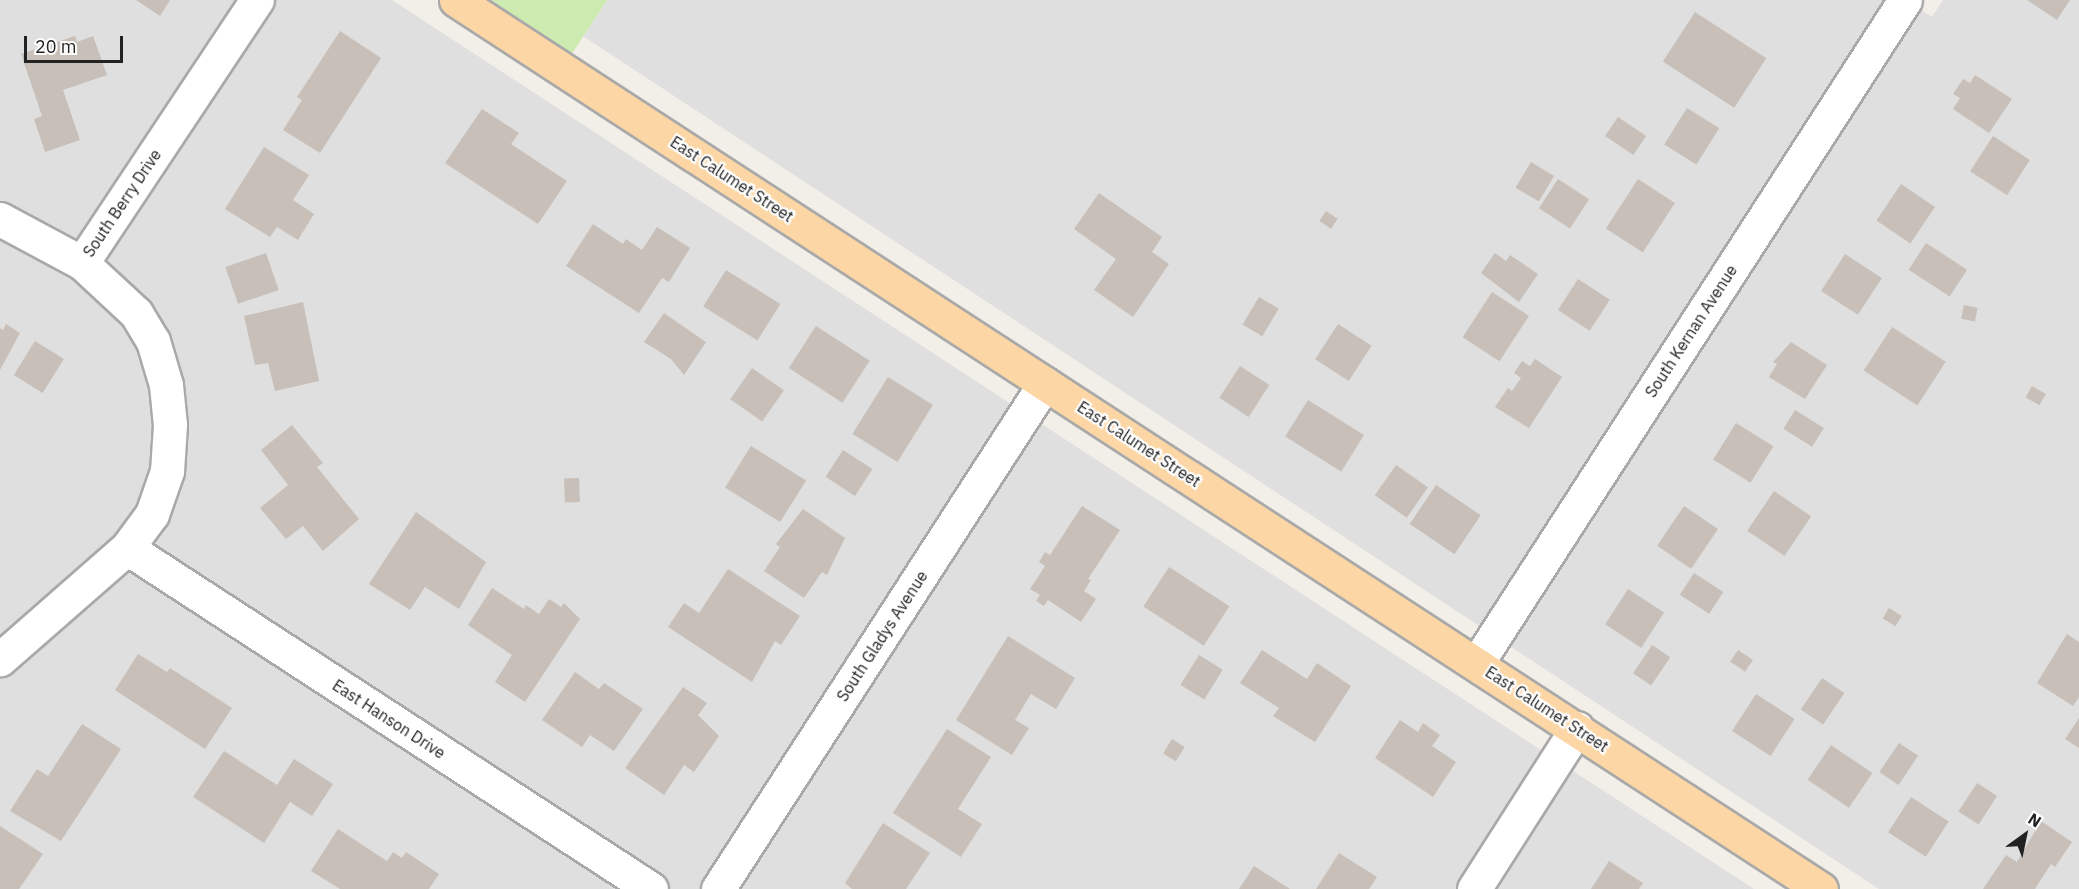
<!DOCTYPE html>
<style>
body{margin:0}
#map{position:relative;width:2079px;height:889px;overflow:hidden;background:#f2efe9;font-family:"IBM Plex Sans",sans-serif}
div>[style]{position:absolute}
.residential>*{inset:0;background:#e0dfdf}
.grass>*{inset:0;background:#cdebb0}
.building>*{inset:0;background:#c7bfb8;transform-origin:0 0}
.roads{filter:drop-shadow(2px 0 #a9a9a9) drop-shadow(-2px 0 #a9a9a9) drop-shadow(0 2px #a9a9a9) drop-shadow(0 -2px #a9a9a9)}
.minor>*{height:33px;margin:-16.5px;padding:0 16.5px;transform-origin:16.5px;border-radius:16.5px;background:#fff}
.major>*{height:33px;margin:-16.5px;padding:0 16.5px;transform-origin:16.5px;border-radius:16.5px;background:#fcd6a4}
span{translate:-50% -50%;white-space:nowrap;text-align:center;line-height:1.15;-webkit-text-stroke:4.5px #fff;paint-order:stroke}
.street-label{font-size:16px;color:#222}
.north{position:absolute;left:1995px;top:805px;width:60px;height:60px;-webkit-text-stroke:4px #fff;paint-order:stroke;rotate:33deg;font-size:16px;font-weight:700;line-height:24px;text-align:center;color:#222}
.north::after{content:'';display:block;margin:auto;width:21px;height:27px;background:#222;clip-path:polygon(50% 0,100% 100%,50% 72%,0 100%)}
.scale{position:absolute;left:24px;top:36px;width:99px;height:27px;box-sizing:border-box;border:3px solid #222;border-top:0;padding-left:8px;font-size:18px;line-height:21px;white-space:nowrap;color:#222;-webkit-text-stroke:4px #fff;paint-order:stroke}
</style>
<div id="map">
<div class="residential">
<i style="clip-path:polygon(0 0,392px 0,1754px 889px,0 889px)"></i>
<i style="clip-path:polygon(607px 0,1906px 0,1932px 17px,1943px 0,2079px 0,2079px 889px,1879px 889px,583px 36px)"></i>
</div>
<div class="grass">
<i style="clip-path:polygon(456px 0,607px 0,562px 69px)"></i>
</div>
<div class="building">
<i style="clip-path:polygon(136px 0,170px 0,160px 16px)"></i>
<i style="clip-path:polygon(2027px 0,2070px 0,2057px 20px)"></i>
<i style="left:1695px;top:12px;width:85px;height:59px;rotate:33deg"></i>
<i style="clip-path:polygon(340px 31px,381px 58px,320px 153px,283px 130px,302px 100px,297px 97px)"></i>
<i style="clip-path:polygon(75px 36px,77px 42px,93px 36px,107px 75px,63px 90px,80px 140px,45px 152px,34px 119px,42px 116px,21px 54px)"></i>
<i style="clip-path:polygon(1975px 75px,2012px 99px,1989px 133px,1953px 109px,1960px 98px,1953px 94px,1963px 79px,1970px 83px)"></i>
<i style="left:1687px;top:108px;width:38px;height:43px;rotate:32deg"></i>
<i style="clip-path:polygon(482px 109px,519px 133px,511px 144px,567px 181px,538px 224px,445px 163px)"></i>
<i style="left:1618px;top:117px;width:34px;height:23px;rotate:34deg"></i>
<i style="left:1993px;top:136px;width:44px;height:42px;rotate:33deg"></i>
<i style="clip-path:polygon(264px 147px,309px 175px,293px 200px,314px 214px,298px 240px,277px 227px,270px 237px,225px 209px)"></i>
<i style="left:1531px;top:162px;width:27px;height:30px;rotate:31deg"></i>
<i style="left:1558px;top:179px;width:37px;height:35px;rotate:33deg"></i>
<i style="left:1638px;top:179px;width:44px;height:59px;rotate:33deg"></i>
<i style="left:1901px;top:184px;width:41px;height:44px;rotate:34deg"></i>
<i style="clip-path:polygon(1099px 193px,1162px 237px,1152px 252px,1169px 264px,1133px 317px,1094px 290px,1116px 259px,1074px 229px)"></i>
<i style="left:1326px;top:211px;width:14px;height:12px;rotate:34deg"></i>
<i style="clip-path:polygon(593px 224px,623px 244px,626px 239px,642px 250px,657px 227px,690px 248px,669px 282px,662px 278px,639px 313px,566px 266px)"></i>
<i style="left:1926px;top:243px;width:49px;height:32px;rotate:33deg"></i>
<i style="left:266px;top:253px;width:39px;height:43px;rotate:71deg"></i>
<i style="clip-path:polygon(1495px 253px,1506px 261px,1510px 255px,1538px 274px,1519px 302px,1481px 273px)"></i>
<i style="left:1845px;top:254px;width:44px;height:44px;rotate:33deg"></i>
<i style="left:726px;top:270px;width:64px;height:43px;rotate:32deg"></i>
<i style="left:1578px;top:279px;width:38px;height:37px;rotate:33deg"></i>
<i style="left:1492px;top:292px;width:44px;height:54px;rotate:33deg"></i>
<i style="left:1259px;top:297px;width:23px;height:32px;rotate:31deg"></i>
<i style="clip-path:polygon(303px 302px,319px 381px,275px 391px,268px 363px,255px 365px,244px 316px)"></i>
<i style="left:1964px;top:305px;width:14px;height:14px;rotate:12deg"></i>
<i style="clip-path:polygon(664px 313px,706px 342px,684px 375px,671px 359px,644px 342px)"></i>
<i style="clip-path:polygon(6px 324px,20px 333px,0 370px,0 328px,3px 330px)"></i>
<i style="left:1338px;top:324px;width:40px;height:42px;rotate:33deg"></i>
<i style="left:816px;top:326px;width:64px;height:50px;rotate:33deg"></i>
<i style="left:1892px;top:327px;width:64px;height:52px;rotate:33deg"></i>
<i style="left:35px;top:341px;width:34px;height:40px;rotate:32deg"></i>
<i style="clip-path:polygon(1791px 342px,1827px 365px,1805px 399px,1769px 377px,1777px 364px,1773px 362px)"></i>
<i style="clip-path:polygon(1535px 359px,1562px 377px,1529px 428px,1495px 407px,1508px 388px,1512px 391px,1521px 378px,1514px 373px,1522px 361px,1530px 366px)"></i>
<i style="left:1240px;top:366px;width:35px;height:38px;rotate:33deg"></i>
<i style="left:752px;top:368px;width:39px;height:38px;rotate:35deg"></i>
<i style="left:888px;top:377px;width:53px;height:67px;rotate:32deg"></i>
<i style="left:2032px;top:386px;width:16px;height:13px;rotate:30deg"></i>
<i style="left:1308px;top:400px;width:66px;height:43px;rotate:32deg"></i>
<i style="left:1795px;top:410px;width:34px;height:22px;rotate:32deg"></i>
<i style="left:1736px;top:423px;width:44px;height:43px;rotate:32deg"></i>
<i style="clip-path:polygon(292px 425px,323px 463px,317px 467px,359px 519px,323px 551px,303px 526px,286px 539px,260px 508px,288px 485px,261px 450px)"></i>
<i style="left:751px;top:446px;width:65px;height:49px;rotate:32deg"></i>
<i style="left:843px;top:450px;width:35px;height:32px;rotate:33deg"></i>
<i style="left:1396px;top:465px;width:39px;height:37px;rotate:35deg"></i>
<i style="left:579px;top:478px;width:24px;height:15px;rotate:88deg"></i>
<i style="left:1436px;top:485px;width:54px;height:47px;rotate:34deg"></i>
<i style="left:1774px;top:491px;width:45px;height:48px;rotate:34deg"></i>
<i style="clip-path:polygon(1082px 506px,1120px 530px,1088px 579px,1091px 580px,1084px 591px,1096px 599px,1081px 622px,1048px 600px,1044px 606px,1036px 601px,1040px 595px,1030px 589px,1045px 566px,1039px 562px,1045px 552px,1050px 555px)"></i>
<i style="left:1684px;top:506px;width:41px;height:48px;rotate:34deg"></i>
<i style="clip-path:polygon(803px 509px,845px 538px,827px 575px,822px 572px,804px 598px,764px 571px,780px 547px,776px 544px)"></i>
<i style="clip-path:polygon(416px 512px,486px 562px,459px 609px,425px 587px,410px 610px,369px 584px)"></i>
<i style="left:1169px;top:567px;width:72px;height:47px;rotate:33deg"></i>
<i style="clip-path:polygon(728px 569px,800px 616px,781px 645px,775px 641px,752px 682px,668px 627px,684px 603px,699px 613px)"></i>
<i style="left:1694px;top:573px;width:35px;height:26px;rotate:33deg"></i>
<i style="clip-path:polygon(492px 588px,524px 609px,526px 605px,539px 614px,549px 599px,561px 607px,564px 603px,580px 619px,525px 702px,495px 682px,512px 655px,468px 625px)"></i>
<i style="left:1628px;top:589px;width:43px;height:42px;rotate:33deg"></i>
<i style="left:1889px;top:608px;width:15px;height:12px;rotate:32deg"></i>
<i style="clip-path:polygon(2067px 634px,2079px 642px,2079px 697px,2073px 706px,2037px 683px)"></i>
<i style="clip-path:polygon(1008px 636px,1075px 678px,1056px 709px,1031px 694px,1015px 720px,1029px 728px,1012px 755px,956px 720px)"></i>
<i style="left:1652px;top:645px;width:22px;height:34px;rotate:34deg"></i>
<i style="clip-path:polygon(1262px 650px,1307px 679px,1317px 663px,1351px 686px,1315px 742px,1273px 716px,1279px 708px,1240px 683px)"></i>
<i style="left:1738px;top:650px;width:18px;height:14px;rotate:34deg"></i>
<i style="clip-path:polygon(138px 654px,167px 672px,170px 668px,232px 708px,205px 749px,115px 690px)"></i>
<i style="left:1199px;top:655px;width:28px;height:35px;rotate:32deg"></i>
<i style="clip-path:polygon(575px 672px,599px 689px,604px 683px,643px 709px,614px 751px,590px 735px,582px 747px,542px 720px)"></i>
<i style="left:1822px;top:678px;width:27px;height:38px;rotate:34deg"></i>
<i style="clip-path:polygon(683px 687px,707px 703px,698px 715px,719px 736px,694px 772px,684px 765px,664px 795px,625px 768px)"></i>
<i style="left:1756px;top:694px;width:46px;height:44px;rotate:33deg"></i>
<i style="clip-path:polygon(2079px 718px,2079px 748px,2065px 739px)"></i>
<i style="clip-path:polygon(1400px 720px,1418px 732px,1423px 723px,1440px 735px,1432px 746px,1456px 762px,1433px 797px,1375px 758px)"></i>
<i style="clip-path:polygon(82px 724px,121px 749px,61px 841px,10px 811px,37px 769px,48px 776px)"></i>
<i style="clip-path:polygon(947px 729px,991px 757px,958px 809px,982px 824px,961px 857px,893px 813px)"></i>
<i style="left:1172px;top:739px;width:15px;height:17px;rotate:32deg"></i>
<i style="left:1899px;top:743px;width:23px;height:35px;rotate:34deg"></i>
<i style="left:1831px;top:745px;width:50px;height:42px;rotate:34deg"></i>
<i style="clip-path:polygon(224px 751px,277px 785px,294px 759px,333px 784px,312px 816px,290px 802px,264px 843px,193px 797px)"></i>
<i style="left:1977px;top:783px;width:24px;height:34px;rotate:33deg"></i>
<i style="left:1911px;top:797px;width:45px;height:42px;rotate:33deg"></i>
<i style="clip-path:polygon(2041px 821px,2072px 842px,2055px 867px,2051px 864px,2035px 889px,1983px 889px,2006px 855px,2017px 862px)"></i>
<i style="clip-path:polygon(883px 823px,930px 853px,906px 889px,852px 889px,845px 883px)"></i>
<i style="clip-path:polygon(0 826px,43px 854px,19px 889px,0 889px)"></i>
<i style="clip-path:polygon(338px 829px,387px 861px,393px 852px,402px 858px,406px 852px,439px 874px,429px 889px,340px 889px,311px 871px)"></i>
<i style="clip-path:polygon(1339px 853px,1377px 877px,1369px 889px,1316px 889px)"></i>
<i style="clip-path:polygon(1609px 861px,1643px 883px,1639px 889px,1591px 889px)"></i>
<i style="clip-path:polygon(1254px 866px,1290px 889px,1239px 889px)"></i>
</div>
<div class="roads">
<div class="minor">
<i style="left:0;top:219px;width:93px;rotate:28.2deg"></i>
<i style="left:82px;top:263px;width:74px;rotate:42.8deg"></i>
<i style="left:136px;top:313px;width:33px;rotate:59deg"></i>
<i style="left:153px;top:341px;width:46px;rotate:73.5deg"></i>
<i style="left:166px;top:385px;width:40px;rotate:84.3deg"></i>
<i style="left:170px;top:425px;width:46px;rotate:93.7deg"></i>
<i style="left:167px;top:471px;width:46px;rotate:109.2deg"></i>
<i style="left:152px;top:514px;width:42px;rotate:126.3deg"></i>
<i style="left:127px;top:548px;width:169px;rotate:138.8deg"></i>
<i style="left:82px;top:263px;width:316px;rotate:-56.4deg"></i>
<i style="left:127px;top:548px;width:625px;rotate:33.05deg"></i>
<i style="left:1477px;top:663px;width:789px;rotate:-57.16deg"></i>
<i style="left:718px;top:889px;width:602px;rotate:-57.13deg"></i>
<i style="left:1474px;top:889px;width:191px;rotate:-57.4deg"></i>
</div>
<div class="major">
<i style="left:456px;top:0;width:1629px;rotate:33.08deg"></i>
</div>
</div>
<div class="street-label">
<span style="left:732px;top:179px;rotate:33deg">East Calumet Street</span>
<span style="left:122px;top:203px;rotate:-56deg">South Berry Drive</span>
<span style="left:1691px;top:331px;rotate:-57deg">South Kernan Avenue</span>
<span style="left:1139px;top:444px;rotate:33deg">East Calumet Street</span>
<span style="left:882px;top:636px;rotate:-57deg">South Gladys Avenue</span>
<span style="left:1547px;top:709px;rotate:33deg">East Calumet Street</span>
<span style="left:389px;top:719px;rotate:33deg">East Hanson Drive</span>
</div>
<div class="north">N</div>
<div class="scale">20 m</div>
</div>
